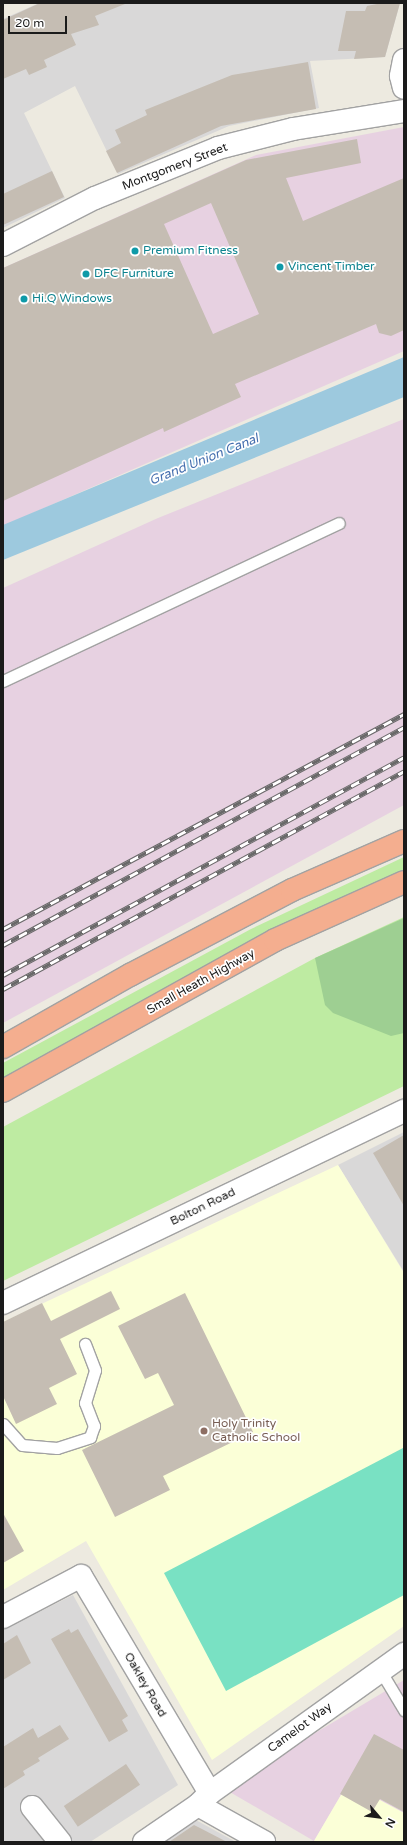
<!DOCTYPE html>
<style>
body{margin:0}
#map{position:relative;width:407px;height:1845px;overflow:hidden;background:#edeae0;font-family:"Varela Round",sans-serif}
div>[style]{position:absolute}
.residential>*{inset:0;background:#d9d8d8}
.industrial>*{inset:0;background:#e7d1e1}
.education>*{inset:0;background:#fbffd7}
.grass>*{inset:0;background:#beeba2}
.forest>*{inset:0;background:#9ecf92}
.pitch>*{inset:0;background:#79e1c3}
.water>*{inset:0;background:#9dc9de}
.building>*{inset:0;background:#c5bdb3;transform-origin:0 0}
.roads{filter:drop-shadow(1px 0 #a2a2a2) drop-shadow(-1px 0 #a2a2a2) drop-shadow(0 1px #a2a2a2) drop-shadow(0 -1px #a2a2a2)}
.service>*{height:11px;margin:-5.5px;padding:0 5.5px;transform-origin:5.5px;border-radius:5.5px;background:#fff}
.minor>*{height:22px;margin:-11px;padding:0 11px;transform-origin:11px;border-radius:11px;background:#fff}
.tertiary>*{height:22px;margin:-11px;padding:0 11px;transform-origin:11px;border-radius:11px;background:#fff}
.trunk>*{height:22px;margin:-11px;padding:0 11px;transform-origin:11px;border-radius:11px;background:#f4ae8f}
.rail>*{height:4.5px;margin-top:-2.25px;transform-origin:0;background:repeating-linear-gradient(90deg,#fff 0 9px,#696969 0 18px);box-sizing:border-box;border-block:1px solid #696969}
.dots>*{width:11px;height:11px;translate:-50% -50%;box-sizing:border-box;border:2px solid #fff;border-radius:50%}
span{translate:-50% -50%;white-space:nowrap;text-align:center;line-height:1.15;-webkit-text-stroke:3.5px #fff;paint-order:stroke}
.street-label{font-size:12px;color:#1b1b1b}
.culture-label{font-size:12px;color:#0d838f}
.left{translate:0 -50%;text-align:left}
.education-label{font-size:12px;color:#785e54}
.water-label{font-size:13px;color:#446eae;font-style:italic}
.frame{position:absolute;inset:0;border:4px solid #1b1b1b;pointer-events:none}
.north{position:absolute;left:359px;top:1797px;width:40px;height:40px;-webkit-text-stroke:3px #fff;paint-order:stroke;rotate:118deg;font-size:11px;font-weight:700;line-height:16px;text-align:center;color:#1b1b1b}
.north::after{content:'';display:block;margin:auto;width:14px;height:18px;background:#1b1b1b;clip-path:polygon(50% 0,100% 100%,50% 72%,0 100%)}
.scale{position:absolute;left:8px;top:16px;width:59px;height:18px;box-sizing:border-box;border:2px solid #1b1b1b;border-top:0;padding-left:5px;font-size:12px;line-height:14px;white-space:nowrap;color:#1b1b1b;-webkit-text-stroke:3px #fff;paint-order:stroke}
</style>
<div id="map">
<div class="residential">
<i style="clip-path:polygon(39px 3px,400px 3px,385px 57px,310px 61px,319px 108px,229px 126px,118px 174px,75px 86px,24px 113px,65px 198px,3px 228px,3px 19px)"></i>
<i style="clip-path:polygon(404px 1132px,404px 1272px,338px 1165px)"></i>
<i style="clip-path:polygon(73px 1595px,178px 1785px,90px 1842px,3px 1842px,3px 1630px)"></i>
<i style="clip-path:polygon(194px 1819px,236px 1842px,158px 1842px)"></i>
</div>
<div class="industrial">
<i style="clip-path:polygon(404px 127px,404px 351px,3px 526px,3px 268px,256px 155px)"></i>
<i style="clip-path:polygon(404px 419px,404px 805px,3px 1023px,3px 588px,158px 518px)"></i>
<i style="clip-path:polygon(404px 1680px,404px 1813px,348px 1783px,314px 1841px,228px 1791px,285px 1751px)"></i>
</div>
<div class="education">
<i style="clip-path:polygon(338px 1165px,404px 1273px,404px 1626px,212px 1760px,86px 1541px,3px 1590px,3px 1322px)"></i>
<i style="clip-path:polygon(348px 1783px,404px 1813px,404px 1842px,314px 1841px)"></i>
</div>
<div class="grass">
<i style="clip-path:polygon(404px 857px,404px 871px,165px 989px,3px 1080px,3px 1063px,251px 929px)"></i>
<i style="clip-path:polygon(404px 917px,404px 1086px,3px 1281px,3px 1127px,315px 958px)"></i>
</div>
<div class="forest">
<i style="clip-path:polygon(404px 918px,404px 1033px,391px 1036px,333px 1013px,325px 1005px,315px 958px)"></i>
</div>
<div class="pitch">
<i style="clip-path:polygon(403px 1448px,404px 1595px,226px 1691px,164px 1573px)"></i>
</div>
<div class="water">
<i style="clip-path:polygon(404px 357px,404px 397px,3px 560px,3px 525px)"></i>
</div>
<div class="building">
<i style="clip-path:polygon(40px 3px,125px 3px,125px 4px,95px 16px,99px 25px,71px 34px,76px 45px,44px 60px,47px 67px,29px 75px,26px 69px,3px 79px,3px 20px)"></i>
<i style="clip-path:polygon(382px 3px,400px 3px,385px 57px,354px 59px,356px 51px,338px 51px,346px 11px,365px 11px,367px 6px)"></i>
<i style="clip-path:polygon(308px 62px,316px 109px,221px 126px,117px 173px,106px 151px,121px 143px,115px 130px,147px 115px,145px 110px,232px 75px)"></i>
<i style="clip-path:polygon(evenodd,357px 139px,361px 163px,286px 178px,303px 221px,404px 178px,404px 330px,391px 336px,379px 333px,376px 324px,235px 384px,241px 397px,164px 432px,163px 428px,3px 501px,3px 268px,246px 160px,357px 139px,211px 203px,259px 314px,213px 334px,164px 224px,211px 203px)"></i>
<i style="clip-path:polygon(52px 171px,64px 197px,3px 225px,3px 194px)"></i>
<i style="clip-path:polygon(404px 1135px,404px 1206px,373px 1153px)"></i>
<i style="clip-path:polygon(111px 1291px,120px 1309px,60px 1339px,77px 1374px,49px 1388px,57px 1404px,16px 1424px,3px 1396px,3px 1322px,42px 1303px,51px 1321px)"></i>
<i style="clip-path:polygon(185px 1293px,253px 1432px,163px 1476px,170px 1490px,115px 1517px,82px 1450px,174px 1405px,158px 1373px,145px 1379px,118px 1326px)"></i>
<i style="clip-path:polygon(3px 1513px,24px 1551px,3px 1563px)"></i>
<i style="clip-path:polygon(69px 1629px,71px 1633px,78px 1629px,128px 1716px,122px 1720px,128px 1731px,109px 1742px,51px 1639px)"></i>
<i style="clip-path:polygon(17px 1635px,31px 1663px,3px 1680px,3px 1644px)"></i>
<i style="clip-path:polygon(60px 1725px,69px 1739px,38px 1758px,40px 1761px,23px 1771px,25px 1775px,3px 1789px,3px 1747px,33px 1728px,38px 1738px)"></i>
<i style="clip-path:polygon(374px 1734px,404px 1750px,404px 1812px,380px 1799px,372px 1812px,340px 1794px)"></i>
<i style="left:126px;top:1764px;width:25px;height:75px;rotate:56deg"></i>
<i style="clip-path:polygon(194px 1825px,200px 1828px,227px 1842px,169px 1842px)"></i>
</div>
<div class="roads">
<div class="service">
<i style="left:3px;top:681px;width:371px;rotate:-25.2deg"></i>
<i style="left:3px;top:1424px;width:28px;rotate:48deg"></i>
<i style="left:22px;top:1445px;width:35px;rotate:5deg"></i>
<i style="left:57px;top:1448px;width:35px;rotate:-18deg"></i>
<i style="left:90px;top:1437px;width:12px;rotate:-70deg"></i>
<i style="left:94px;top:1426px;width:25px;rotate:-111deg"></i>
<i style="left:85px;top:1403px;width:34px;rotate:-73deg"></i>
<i style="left:95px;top:1370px;width:28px;rotate:-111deg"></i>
<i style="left:380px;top:1670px;width:47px;rotate:59deg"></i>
</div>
<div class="minor">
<i style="left:404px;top:60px;width:16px;rotate:101deg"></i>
<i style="left:401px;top:76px;width:12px;rotate:76deg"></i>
<i style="left:3px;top:1303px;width:445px;rotate:-25.6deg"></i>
<i style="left:3px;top:1617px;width:88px;rotate:-27.7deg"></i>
<i style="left:81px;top:1576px;width:252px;rotate:59.3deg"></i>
<i style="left:198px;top:1805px;width:76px;rotate:29.3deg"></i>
<i style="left:32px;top:1807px;width:45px;rotate:51.3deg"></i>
<i style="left:144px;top:1842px;width:65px;rotate:-34.4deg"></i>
<i style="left:198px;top:1805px;width:17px;rotate:-45deg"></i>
<i style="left:210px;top:1793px;width:239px;rotate:-35.6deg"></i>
</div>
<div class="tertiary">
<i style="left:3px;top:245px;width:103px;rotate:-27.1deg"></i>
<i style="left:95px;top:198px;width:133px;rotate:-22.1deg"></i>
<i style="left:218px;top:148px;width:77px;rotate:-14.2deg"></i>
<i style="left:293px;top:129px;width:112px;rotate:-9.2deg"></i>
</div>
<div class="trunk">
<i style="left:3px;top:1047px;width:146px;rotate:-29.6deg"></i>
<i style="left:130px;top:975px;width:183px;rotate:-27.7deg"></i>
<i style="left:292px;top:890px;width:122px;rotate:-23.6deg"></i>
<i style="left:3px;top:1091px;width:311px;rotate:-29deg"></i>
<i style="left:275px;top:940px;width:141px;rotate:-24.2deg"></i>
</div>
</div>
<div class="rail">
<i style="left:3px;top:929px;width:455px;rotate:-28.2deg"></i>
<i style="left:3px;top:945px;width:456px;rotate:-28.5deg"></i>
<i style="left:3px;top:975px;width:456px;rotate:-28.5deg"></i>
<i style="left:3px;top:989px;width:456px;rotate:-28.5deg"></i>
</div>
<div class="dots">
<i style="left:135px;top:251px;background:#0f9aa8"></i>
<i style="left:280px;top:267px;background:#0f9aa8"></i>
<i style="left:86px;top:274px;background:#0f9aa8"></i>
<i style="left:24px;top:299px;background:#0f9aa8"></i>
<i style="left:204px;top:1431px;background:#8d6e63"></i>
</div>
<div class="street-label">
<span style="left:175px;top:167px;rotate:-21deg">Montgomery Street</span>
<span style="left:201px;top:982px;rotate:-29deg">Small Heath Highway</span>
<span style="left:203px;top:1207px;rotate:-26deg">Bolton Road</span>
<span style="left:145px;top:1685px;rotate:60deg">Oakley Road</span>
<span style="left:300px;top:1728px;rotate:-36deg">Camelot Way</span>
</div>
<div class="culture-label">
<span class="left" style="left:143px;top:251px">Premium Fitness</span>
<span class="left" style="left:288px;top:267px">Vincent Timber</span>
<span class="left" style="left:94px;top:274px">DFC Furniture</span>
<span class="left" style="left:32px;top:299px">Hi.Q Windows</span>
</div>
<div class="education-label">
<span class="left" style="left:212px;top:1431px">Holy Trinity<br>Catholic School</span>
</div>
<div class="water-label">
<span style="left:204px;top:460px;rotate:-22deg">Grand Union Canal</span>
</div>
<div class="frame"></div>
<div class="north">N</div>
<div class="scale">20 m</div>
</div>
